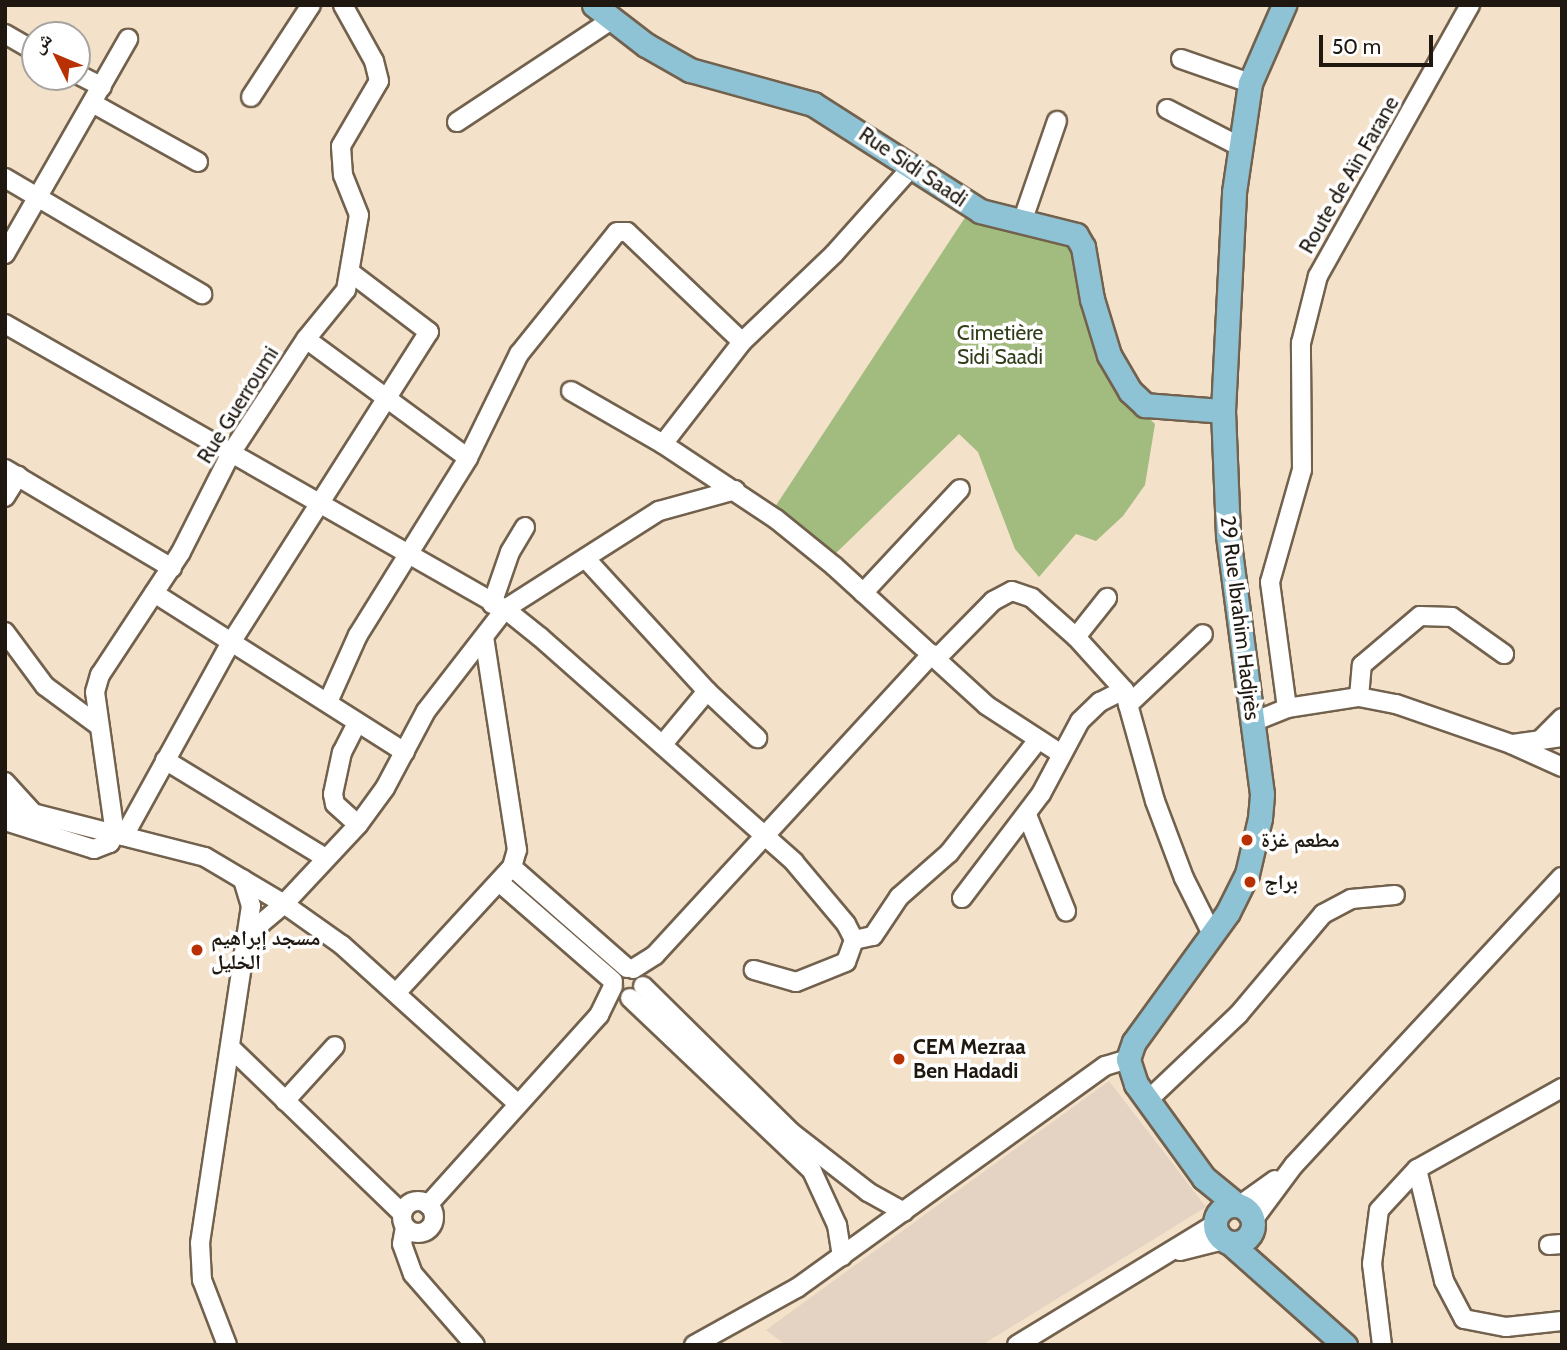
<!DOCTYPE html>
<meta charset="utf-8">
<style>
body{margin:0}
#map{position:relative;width:1567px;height:1350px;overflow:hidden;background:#f4e1ca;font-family:Cabin,"Noto Naskh Arabic",sans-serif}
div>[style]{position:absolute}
.industrial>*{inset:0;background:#e4d3c2}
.green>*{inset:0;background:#a2bb7e}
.roads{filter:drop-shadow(2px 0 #72614d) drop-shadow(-2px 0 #72614d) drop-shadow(0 2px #72614d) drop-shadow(0 -2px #72614d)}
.minor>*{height:18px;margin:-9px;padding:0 9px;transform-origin:9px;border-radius:9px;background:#fff}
.minor>.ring{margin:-9px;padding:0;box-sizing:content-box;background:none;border:18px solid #fff;border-radius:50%}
.major>*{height:23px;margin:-11.5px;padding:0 11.5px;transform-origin:11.5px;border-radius:11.5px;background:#8ec2d5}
.major>.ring{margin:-11.5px;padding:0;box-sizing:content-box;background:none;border:23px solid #8ec2d5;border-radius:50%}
.dots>*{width:19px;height:19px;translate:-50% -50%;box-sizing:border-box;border:4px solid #fff;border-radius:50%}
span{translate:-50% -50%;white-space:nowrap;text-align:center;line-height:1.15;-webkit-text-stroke:7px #fff;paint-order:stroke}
.street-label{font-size:21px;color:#1f1810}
.park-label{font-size:21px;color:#303e19}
.poi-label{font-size:21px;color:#1f1810;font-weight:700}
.left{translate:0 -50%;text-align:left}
.frame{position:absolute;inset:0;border:7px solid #1f1810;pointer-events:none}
.north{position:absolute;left:21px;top:21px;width:70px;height:70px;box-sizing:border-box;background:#fff;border:2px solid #a5a39f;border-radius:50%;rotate:313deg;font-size:19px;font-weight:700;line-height:28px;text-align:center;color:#1f1810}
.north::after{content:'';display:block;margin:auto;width:24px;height:32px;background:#b93003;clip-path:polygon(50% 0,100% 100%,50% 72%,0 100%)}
.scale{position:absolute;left:1319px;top:35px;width:114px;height:32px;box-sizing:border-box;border:4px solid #1f1810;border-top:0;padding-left:9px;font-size:21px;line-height:24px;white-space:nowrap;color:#1f1810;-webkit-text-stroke:5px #fff;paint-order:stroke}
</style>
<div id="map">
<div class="industrial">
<i style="clip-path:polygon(1109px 1081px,1206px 1207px,982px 1345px,786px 1345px,766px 1330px)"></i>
</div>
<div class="green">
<i style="clip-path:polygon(968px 213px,1054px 236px,1074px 247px,1126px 397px,1155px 424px,1145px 485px,1123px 516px,1096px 541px,1076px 534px,1039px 577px,1015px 549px,978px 452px,959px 434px,835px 554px,775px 507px)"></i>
</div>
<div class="roads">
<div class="minor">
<i style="left:5px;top:34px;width:34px;rotate:30deg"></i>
<i style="left:1181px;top:59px;width:73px;rotate:19.2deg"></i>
<i style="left:77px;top:74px;width:28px;rotate:27deg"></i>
<i style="left:251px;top:97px;width:110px;rotate:-56.9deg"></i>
<i style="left:94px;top:104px;width:119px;rotate:29.1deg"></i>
<i style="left:1167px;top:109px;width:83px;rotate:27.2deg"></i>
<i style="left:457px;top:122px;width:185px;rotate:-33.5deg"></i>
<i style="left:5px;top:178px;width:229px;rotate:30.5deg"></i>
<i style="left:1022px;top:222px;width:107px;rotate:-70.9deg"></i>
<i style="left:5px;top:254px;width:248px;rotate:-60.2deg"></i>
<i style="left:5px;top:324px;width:576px;rotate:29.68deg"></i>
<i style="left:505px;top:609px;width:45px;rotate:38.7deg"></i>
<i style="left:540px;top:637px;width:339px;rotate:41.5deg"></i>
<i style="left:794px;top:862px;width:81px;rotate:50deg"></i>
<i style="left:846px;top:924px;width:18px;rotate:63deg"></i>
<i style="left:854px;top:940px;width:23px;rotate:110deg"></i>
<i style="left:846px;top:962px;width:54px;rotate:158.2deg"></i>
<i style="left:796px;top:982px;width:44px;rotate:-164.1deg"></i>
<i style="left:306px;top:339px;width:201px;rotate:36.3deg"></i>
<i style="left:571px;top:391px;width:106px;rotate:29.9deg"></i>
<i style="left:663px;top:444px;width:136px;rotate:33.6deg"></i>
<i style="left:776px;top:519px;width:75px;rotate:39deg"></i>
<i style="left:834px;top:566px;width:206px;rotate:42.4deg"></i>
<i style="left:986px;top:705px;width:88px;rotate:33deg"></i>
<i style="left:663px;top:444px;width:129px;rotate:-52.2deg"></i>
<i style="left:742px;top:342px;width:127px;rotate:-43.7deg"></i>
<i style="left:834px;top:254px;width:114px;rotate:-48.2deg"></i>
<i style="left:5px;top:469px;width:194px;rotate:30.7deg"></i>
<i style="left:5px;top:497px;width:25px;rotate:-58deg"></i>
<i style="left:586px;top:559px;width:179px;rotate:47.5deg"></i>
<i style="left:707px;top:691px;width:69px;rotate:43.2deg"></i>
<i style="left:154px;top:593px;width:297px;rotate:32.4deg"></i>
<i style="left:863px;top:593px;width:142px;rotate:-47deg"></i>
<i style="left:492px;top:604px;width:55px;rotate:-70.9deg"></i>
<i style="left:510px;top:552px;width:29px;rotate:-59deg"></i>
<i style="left:5px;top:632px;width:67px;rotate:53.5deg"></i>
<i style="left:45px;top:686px;width:67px;rotate:36.5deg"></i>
<i style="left:1076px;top:637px;width:50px;rotate:-51.5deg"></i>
<i style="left:937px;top:658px;width:80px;rotate:-45.5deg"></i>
<i style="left:993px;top:601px;width:21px;rotate:-28deg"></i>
<i style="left:1012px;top:591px;width:21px;rotate:19deg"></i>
<i style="left:1032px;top:598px;width:59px;rotate:41.6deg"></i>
<i style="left:1076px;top:637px;width:72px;rotate:47.8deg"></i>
<i style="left:1124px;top:690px;width:115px;rotate:74.4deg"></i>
<i style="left:1155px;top:801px;width:82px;rotate:69.4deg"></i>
<i style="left:1184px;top:878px;width:65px;rotate:63.4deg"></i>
<i style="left:1359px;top:697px;width:32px;rotate:-85deg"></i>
<i style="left:1362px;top:665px;width:76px;rotate:-40.2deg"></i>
<i style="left:1420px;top:616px;width:32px;rotate:2deg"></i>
<i style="left:1452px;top:617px;width:64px;rotate:35.4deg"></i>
<i style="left:328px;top:702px;width:73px;rotate:-65.9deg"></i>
<i style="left:358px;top:635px;width:208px;rotate:-58.1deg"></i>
<i style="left:468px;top:458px;width:116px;rotate:-63.9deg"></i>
<i style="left:519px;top:354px;width:156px;rotate:-51.2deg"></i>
<i style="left:617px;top:232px;width:10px"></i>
<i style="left:627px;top:232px;width:159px;rotate:43.7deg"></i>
<i style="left:1128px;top:705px;width:103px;rotate:-43.4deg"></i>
<i style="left:1287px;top:708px;width:127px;rotate:-97.7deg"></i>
<i style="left:1270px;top:582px;width:116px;rotate:-74.1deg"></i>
<i style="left:1302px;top:470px;width:127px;rotate:-90.5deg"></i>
<i style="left:1301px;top:343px;width:69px;rotate:-75.8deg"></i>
<i style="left:1318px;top:276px;width:311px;rotate:-60.7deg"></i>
<i style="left:1253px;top:722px;width:37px;rotate:-22deg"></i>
<i style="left:1287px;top:708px;width:73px;rotate:-8.7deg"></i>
<i style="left:1359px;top:697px;width:38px;rotate:11deg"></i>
<i style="left:1396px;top:704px;width:122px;rotate:19.2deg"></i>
<i style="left:1511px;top:744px;width:56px;rotate:24.3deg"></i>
<i style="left:356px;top:725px;width:30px;rotate:117deg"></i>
<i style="left:342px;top:752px;width:43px;rotate:102.1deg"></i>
<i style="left:333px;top:794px;width:10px;rotate:79deg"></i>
<i style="left:335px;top:804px;width:31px;rotate:42deg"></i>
<i style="left:1540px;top:740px;width:31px;rotate:-45deg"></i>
<i style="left:663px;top:744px;width:69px;rotate:-50.3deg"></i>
<i style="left:1513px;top:744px;width:49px;rotate:-8.1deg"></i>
<i style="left:165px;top:760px;width:186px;rotate:31.4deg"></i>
<i style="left:5px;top:782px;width:45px;rotate:47.7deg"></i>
<i style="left:5px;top:806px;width:206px;rotate:14.3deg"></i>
<i style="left:205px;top:857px;width:92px;rotate:30.7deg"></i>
<i style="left:284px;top:904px;width:108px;rotate:-46.9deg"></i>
<i style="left:358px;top:825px;width:46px;rotate:-53.9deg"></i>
<i style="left:385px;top:788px;width:87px;rotate:-62deg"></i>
<i style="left:426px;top:711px;width:129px;rotate:-52.2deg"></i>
<i style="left:505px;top:609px;width:183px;rotate:-32.5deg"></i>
<i style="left:659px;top:511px;width:79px;rotate:-15.4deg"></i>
<i style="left:1027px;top:815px;width:104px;rotate:67.9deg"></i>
<i style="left:5px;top:821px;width:93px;rotate:17.5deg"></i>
<i style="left:94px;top:849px;width:17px;rotate:-21deg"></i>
<i style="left:110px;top:843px;width:10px;rotate:-61deg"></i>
<i style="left:115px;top:834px;width:143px;rotate:-98deg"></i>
<i style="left:95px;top:692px;width:18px;rotate:-74deg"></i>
<i style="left:100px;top:675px;width:147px;rotate:-56.6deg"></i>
<i style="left:181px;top:552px;width:111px;rotate:-63.2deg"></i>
<i style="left:231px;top:453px;width:136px;rotate:-56.7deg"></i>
<i style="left:306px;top:339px;width:63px;rotate:-50.8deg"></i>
<i style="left:346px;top:290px;width:76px;rotate:-80.2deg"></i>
<i style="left:359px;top:215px;width:43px;rotate:-111.8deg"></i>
<i style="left:343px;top:175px;width:29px;rotate:-94deg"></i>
<i style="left:341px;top:146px;width:75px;rotate:-59.7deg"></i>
<i style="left:379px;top:81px;width:21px;rotate:-104deg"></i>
<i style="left:374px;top:61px;width:64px;rotate:-119deg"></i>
<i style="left:124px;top:836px;width:219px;rotate:-61.1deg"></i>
<i style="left:230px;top:644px;width:370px;rotate:-57.5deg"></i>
<i style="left:429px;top:332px;width:99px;rotate:-142.8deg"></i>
<i style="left:512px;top:867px;width:153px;rotate:41.3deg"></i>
<i style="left:499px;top:882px;width:151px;rotate:41deg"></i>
<i style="left:962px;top:898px;width:131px;rotate:-52.8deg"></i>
<i style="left:1041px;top:794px;width:83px;rotate:-61.9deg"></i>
<i style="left:1080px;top:721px;width:28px;rotate:-44deg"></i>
<i style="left:1100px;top:702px;width:27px;rotate:-27deg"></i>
<i style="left:246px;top:936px;width:50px;rotate:-40.1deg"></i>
<i style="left:284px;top:904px;width:71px;rotate:35.3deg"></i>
<i style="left:342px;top:945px;width:237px;rotate:42.1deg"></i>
<i style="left:854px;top:940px;width:19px;rotate:-12deg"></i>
<i style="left:873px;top:936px;width:47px;rotate:-56.3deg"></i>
<i style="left:899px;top:897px;width:67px;rotate:-41.3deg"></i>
<i style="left:949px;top:853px;width:142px;rotate:-51.8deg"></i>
<i style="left:633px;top:969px;width:26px;rotate:-32deg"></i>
<i style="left:655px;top:955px;width:409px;rotate:-47.4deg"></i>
<i style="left:643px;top:986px;width:208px;rotate:44.6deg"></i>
<i style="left:791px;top:1132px;width:98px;rotate:37.9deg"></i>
<i style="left:868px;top:1192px;width:41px;rotate:29.1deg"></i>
<i style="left:397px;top:992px;width:170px;rotate:-47.4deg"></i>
<i style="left:512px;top:867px;width:18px;rotate:-74deg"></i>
<i style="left:517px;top:850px;width:215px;rotate:-98.8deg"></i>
<i style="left:630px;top:998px;width:251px;rotate:43.5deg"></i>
<i style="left:812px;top:1171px;width:60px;rotate:65.2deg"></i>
<i style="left:837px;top:1225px;width:32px;rotate:81deg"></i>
<i style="left:232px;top:1049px;width:236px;rotate:44deg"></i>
<i style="left:1148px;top:1100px;width:124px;rotate:-43.4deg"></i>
<i style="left:1238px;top:1015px;width:132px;rotate:-49.9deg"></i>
<i style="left:1323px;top:914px;width:32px;rotate:-28deg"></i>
<i style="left:1351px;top:899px;width:44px;rotate:-5.2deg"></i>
<i style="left:285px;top:1101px;width:74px;rotate:-47.7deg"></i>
<i style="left:1417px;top:1169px;width:115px;rotate:76.4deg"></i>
<i style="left:1444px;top:1281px;width:43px;rotate:62.2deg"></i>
<i style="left:1464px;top:1319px;width:43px;rotate:10.8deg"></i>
<i style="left:1506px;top:1327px;width:56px;rotate:-6.1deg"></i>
<i class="ring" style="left:402px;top:1201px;width:14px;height:14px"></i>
<i style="left:428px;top:1205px;width:256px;rotate:-48deg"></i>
<i style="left:599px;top:1015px;width:32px;rotate:-64deg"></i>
<i style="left:1240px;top:1205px;width:43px;rotate:-35.5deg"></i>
<i style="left:1253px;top:1220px;width:69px;rotate:-53.3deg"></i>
<i style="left:1294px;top:1165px;width:393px;rotate:-47.1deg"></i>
<i style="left:405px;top:1227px;width:17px;rotate:100deg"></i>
<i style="left:402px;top:1244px;width:32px;rotate:70deg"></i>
<i style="left:413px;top:1274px;width:94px;rotate:48.9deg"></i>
<i style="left:1549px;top:1245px;width:13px;rotate:-4deg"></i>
<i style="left:1180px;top:1251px;width:45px;rotate:-14deg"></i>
<i style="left:227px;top:1345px;width:70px;rotate:-111deg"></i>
<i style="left:202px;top:1280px;width:37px;rotate:-93deg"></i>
<i style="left:200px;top:1243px;width:341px;rotate:-81.4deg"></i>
<i style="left:251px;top:906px;width:28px;rotate:-107deg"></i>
<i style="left:694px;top:1345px;width:118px;rotate:-29deg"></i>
<i style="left:797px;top:1288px;width:380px;rotate:-35.8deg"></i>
<i style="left:1105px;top:1066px;width:24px;rotate:-17deg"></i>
<i style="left:1017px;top:1345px;width:232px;rotate:-31.4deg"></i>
<i style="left:1382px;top:1345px;width:82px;rotate:-97deg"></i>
<i style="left:1372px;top:1264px;width:54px;rotate:-82.6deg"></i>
<i style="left:1379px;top:1210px;width:56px;rotate:-47.2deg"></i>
<i style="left:1417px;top:1169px;width:166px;rotate:-29.2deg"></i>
</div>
<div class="major">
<i style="left:594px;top:5px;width:66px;rotate:37.6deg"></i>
<i style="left:646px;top:45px;width:51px;rotate:29.6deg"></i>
<i style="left:690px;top:70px;width:128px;rotate:15.5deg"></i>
<i style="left:813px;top:104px;width:198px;rotate:32.6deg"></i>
<i style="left:980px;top:211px;width:99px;rotate:14deg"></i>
<i style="left:1076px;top:235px;width:14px;rotate:60deg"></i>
<i style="left:1083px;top:247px;width:53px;rotate:80.2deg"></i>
<i style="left:1092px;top:299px;width:59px;rotate:73.1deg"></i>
<i style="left:1109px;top:355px;width:42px;rotate:59.7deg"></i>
<i style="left:1130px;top:391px;width:21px;rotate:43deg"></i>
<i style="left:1145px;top:405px;width:78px;rotate:4.4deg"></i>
<i class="ring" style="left:1215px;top:1205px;width:15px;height:15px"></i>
<i style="left:1237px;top:1205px;width:43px;rotate:-140.7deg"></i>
<i style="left:1204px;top:1178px;width:116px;rotate:-125.9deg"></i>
<i style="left:1136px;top:1084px;width:26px;rotate:-108deg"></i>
<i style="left:1128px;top:1059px;width:18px;rotate:-71deg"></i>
<i style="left:1134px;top:1042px;width:160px;rotate:-54.1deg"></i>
<i style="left:1228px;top:912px;width:42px;rotate:-63.4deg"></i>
<i style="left:1247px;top:874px;width:57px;rotate:-76.9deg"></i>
<i style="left:1260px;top:818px;width:24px;rotate:-85deg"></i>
<i style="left:1262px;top:794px;width:261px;rotate:-97.5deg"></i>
<i style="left:1228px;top:535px;width:124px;rotate:-92.3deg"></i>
<i style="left:1223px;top:411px;width:219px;rotate:-87.1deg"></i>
<i style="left:1234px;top:192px;width:110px;rotate:-81.6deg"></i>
<i style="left:1250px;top:83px;width:85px;rotate:-66.4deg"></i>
<i style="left:1230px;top:1243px;width:154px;rotate:41.6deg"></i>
</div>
</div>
<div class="dots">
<i style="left:1247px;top:840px;background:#b93003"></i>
<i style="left:1250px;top:882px;background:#b93003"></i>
<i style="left:197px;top:950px;background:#b93003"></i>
<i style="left:899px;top:1059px;background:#b93003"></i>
</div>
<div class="street-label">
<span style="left:913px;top:167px;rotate:34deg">Rue Sidi Saadi</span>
<span style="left:1349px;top:175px;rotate:-60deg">Route de Aïn Farane</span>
<span style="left:238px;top:405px;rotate:-58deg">Rue Guerroumi</span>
<span style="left:1240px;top:618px;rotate:83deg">29 Rue Ibrahim Hadjrès</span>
</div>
<div class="park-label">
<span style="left:1000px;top:345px">Cimetière<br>Sidi Saadi</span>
</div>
<div class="poi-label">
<span class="left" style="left:1261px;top:840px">مطعم غزة</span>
<span class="left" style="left:1264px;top:882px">براج</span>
<span class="left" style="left:211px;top:950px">مسجد إبراهيم<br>الخليل</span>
<span class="left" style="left:913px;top:1059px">CEM Mezraa<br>Ben Hadadi</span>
</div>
<div class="frame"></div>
<div class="north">ش</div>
<div class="scale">50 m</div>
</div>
